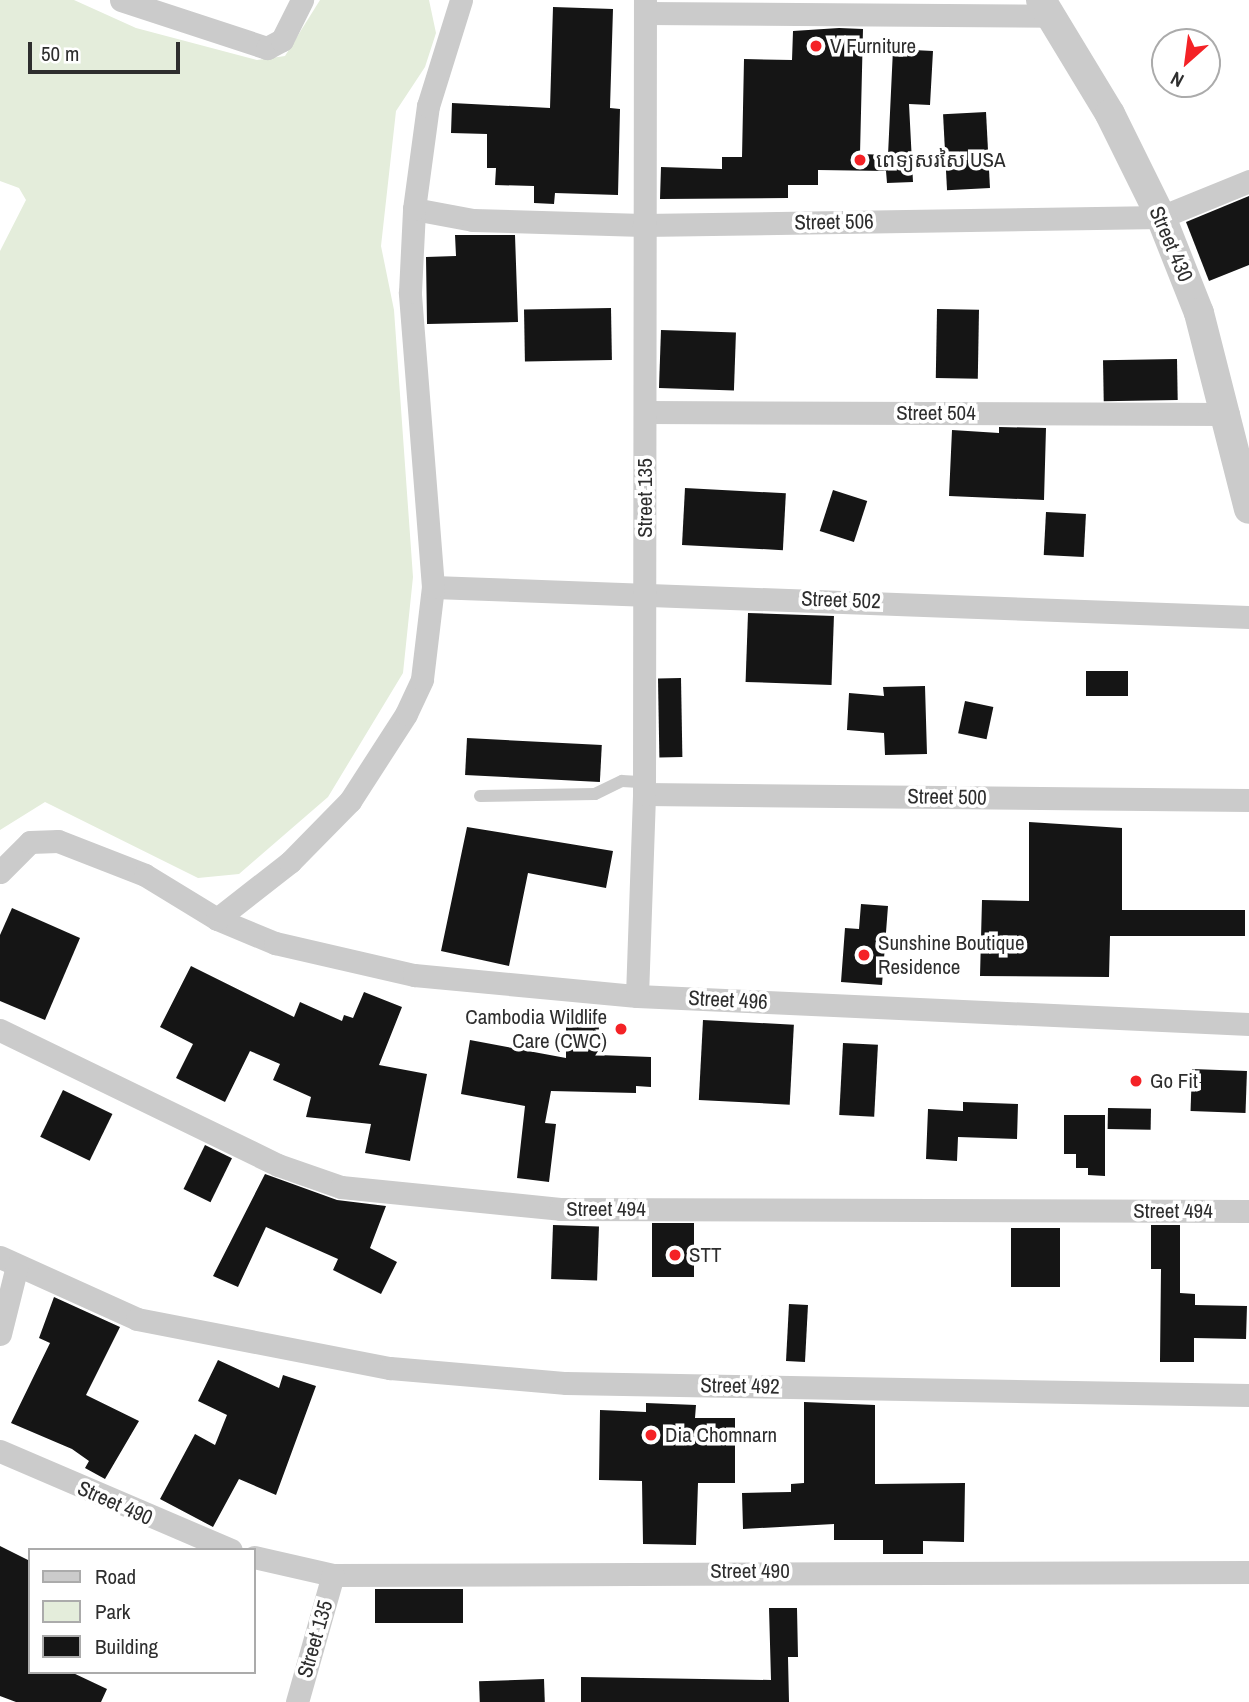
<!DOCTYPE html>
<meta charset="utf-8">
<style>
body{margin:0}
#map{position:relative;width:1249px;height:1702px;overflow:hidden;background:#fff;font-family:"Archivo Narrow","Noto Sans Khmer",sans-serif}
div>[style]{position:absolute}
.green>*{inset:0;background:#e4eddb}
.building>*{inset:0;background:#151515;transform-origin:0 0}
.service>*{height:12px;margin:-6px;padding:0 6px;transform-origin:6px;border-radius:6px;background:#cbcbcb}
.minor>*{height:23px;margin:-11.5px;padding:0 11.5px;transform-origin:11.5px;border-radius:11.5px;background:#cbcbcb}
.tertiary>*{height:30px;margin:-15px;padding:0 15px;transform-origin:15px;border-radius:15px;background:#cbcbcb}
.dots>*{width:19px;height:19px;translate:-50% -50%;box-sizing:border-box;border:4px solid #fff;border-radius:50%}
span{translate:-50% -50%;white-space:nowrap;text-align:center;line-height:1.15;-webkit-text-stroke:7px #fff;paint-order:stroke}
.poi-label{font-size:21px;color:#2e2e2e}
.left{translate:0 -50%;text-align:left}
.right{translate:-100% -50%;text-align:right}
.street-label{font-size:21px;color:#2e2e2e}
.legend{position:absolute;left:28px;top:1548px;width:228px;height:126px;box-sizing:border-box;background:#fff;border:2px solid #ababab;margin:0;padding:9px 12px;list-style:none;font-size:21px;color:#2e2e2e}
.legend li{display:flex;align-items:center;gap:14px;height:35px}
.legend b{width:35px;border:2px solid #ababab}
.north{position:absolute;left:1151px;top:28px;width:70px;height:70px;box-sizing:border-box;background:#fff;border:2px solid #ababab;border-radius:50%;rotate:208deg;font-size:19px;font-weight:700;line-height:28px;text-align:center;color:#2e2e2e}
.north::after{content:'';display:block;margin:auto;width:24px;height:32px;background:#f42226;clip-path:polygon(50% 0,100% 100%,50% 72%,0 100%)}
.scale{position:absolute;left:28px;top:42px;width:152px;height:32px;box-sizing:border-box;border:4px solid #2e2e2e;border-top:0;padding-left:9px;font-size:21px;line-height:24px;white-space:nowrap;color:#2e2e2e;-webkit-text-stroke:5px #fff;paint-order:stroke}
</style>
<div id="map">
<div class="green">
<i style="clip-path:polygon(0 0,74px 0,136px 28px,257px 60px,285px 56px,320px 0,429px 0,436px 33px,425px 67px,396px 111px,381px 246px,394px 310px,413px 577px,403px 673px,328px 797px,239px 874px,198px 878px,45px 802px,0 830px,0 251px,26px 200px,19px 188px,0 181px)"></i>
</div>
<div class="building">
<i style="clip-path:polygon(553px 7px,613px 9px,610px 108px,620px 109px,618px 195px,555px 193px,554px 204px,534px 203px,534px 186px,495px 185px,496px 168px,487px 168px,487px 134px,451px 133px,452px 103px,550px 108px)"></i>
<i style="clip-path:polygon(839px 28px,863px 29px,860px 154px,888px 155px,893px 49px,933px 51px,930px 105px,909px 104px,913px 182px,887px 183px,886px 171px,818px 170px,818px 185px,788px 185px,788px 198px,660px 199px,661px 167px,722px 169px,722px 157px,742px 157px,744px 59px,792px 60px,793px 31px)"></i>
<i style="left:986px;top:112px;width:76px;height:43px;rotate:87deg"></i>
<i style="clip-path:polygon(1249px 196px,1249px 265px,1209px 281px,1186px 222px)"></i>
<i style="clip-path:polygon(455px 235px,515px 235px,518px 322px,427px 324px,426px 257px,456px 256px)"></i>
<i style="left:611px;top:308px;width:52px;height:87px;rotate:89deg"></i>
<i style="left:937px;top:309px;width:42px;height:69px;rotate:1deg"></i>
<i style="left:661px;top:330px;width:75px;height:58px;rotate:2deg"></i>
<i style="left:1177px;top:359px;width:41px;height:74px;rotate:89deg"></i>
<i style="clip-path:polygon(999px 427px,1046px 428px,1044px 500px,949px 496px,952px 430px,999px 433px)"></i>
<i style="left:685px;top:488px;width:101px;height:57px;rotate:3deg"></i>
<i style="left:833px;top:490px;width:36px;height:43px;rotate:18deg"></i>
<i style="left:1046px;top:512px;width:40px;height:43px;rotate:3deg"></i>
<i style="left:748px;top:613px;width:86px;height:69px;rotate:2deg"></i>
<i style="left:1086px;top:671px;width:42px;height:25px"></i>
<i style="left:681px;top:678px;width:79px;height:23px;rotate:89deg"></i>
<i style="clip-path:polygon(925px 686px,927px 754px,885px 755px,884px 733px,847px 730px,849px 693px,884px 696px,883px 687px)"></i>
<i style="left:965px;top:701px;width:29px;height:33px;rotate:12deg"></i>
<i style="left:467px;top:738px;width:135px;height:37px;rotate:3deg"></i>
<i style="clip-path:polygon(1029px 822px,1122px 828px,1122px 910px,1245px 910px,1245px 936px,1110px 936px,1109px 977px,980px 976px,982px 900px,1029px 901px)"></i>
<i style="clip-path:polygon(467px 827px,613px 851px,606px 888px,528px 873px,509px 966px,441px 951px)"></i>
<i style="clip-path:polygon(861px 904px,888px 906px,882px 985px,841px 982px,845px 928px,859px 929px)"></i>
<i style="clip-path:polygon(12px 908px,80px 938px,45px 1020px,0 1001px,0 935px)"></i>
<i style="clip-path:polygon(191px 966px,294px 1017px,300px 1002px,342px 1021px,344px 1015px,353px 1018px,364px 992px,402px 1007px,379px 1065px,427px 1074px,410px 1161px,365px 1153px,371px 1124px,306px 1117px,311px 1097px,273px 1080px,280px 1064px,250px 1051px,225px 1102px,176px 1078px,193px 1044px,160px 1027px)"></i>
<i style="left:703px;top:1020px;width:91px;height:80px;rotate:3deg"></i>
<i style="clip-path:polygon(566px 1025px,599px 1025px,598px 1055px,651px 1057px,651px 1087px,636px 1086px,636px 1093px,551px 1091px,545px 1123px,556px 1124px,549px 1182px,517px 1178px,525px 1106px,461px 1094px,470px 1040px,566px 1058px)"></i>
<i style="left:843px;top:1043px;width:35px;height:72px;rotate:3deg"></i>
<i style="left:1192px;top:1069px;width:55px;height:42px;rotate:2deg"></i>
<i style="left:63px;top:1090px;width:55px;height:52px;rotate:26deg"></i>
<i style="clip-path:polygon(963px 1102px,1018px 1104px,1017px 1139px,958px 1137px,957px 1161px,926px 1159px,928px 1109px,963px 1111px)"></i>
<i style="left:1108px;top:1108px;width:43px;height:21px;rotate:1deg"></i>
<i style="clip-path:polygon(1064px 1115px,1105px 1115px,1105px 1176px,1088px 1175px,1088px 1168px,1076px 1168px,1076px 1154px,1064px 1154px)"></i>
<i style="left:205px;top:1145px;width:30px;height:49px;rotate:26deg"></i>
<i style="clip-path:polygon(265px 1174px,337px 1200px,386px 1206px,370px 1248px,397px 1262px,381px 1294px,333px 1270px,338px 1259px,266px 1227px,238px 1287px,213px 1276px)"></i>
<i style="left:652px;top:1223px;width:42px;height:54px"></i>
<i style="left:553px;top:1225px;width:46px;height:54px;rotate:2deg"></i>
<i style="clip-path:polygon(1151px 1225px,1180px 1225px,1180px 1293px,1195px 1294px,1195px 1305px,1247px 1306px,1246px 1339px,1194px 1338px,1194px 1362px,1160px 1362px,1161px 1269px,1151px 1269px)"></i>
<i style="left:1011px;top:1228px;width:49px;height:59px"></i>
<i style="clip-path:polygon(54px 1297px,120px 1327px,86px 1395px,139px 1421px,105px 1479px,85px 1468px,89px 1461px,72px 1449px,11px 1423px,50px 1343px,39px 1338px)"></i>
<i style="left:789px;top:1304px;width:19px;height:57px;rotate:3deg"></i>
<i style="clip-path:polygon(218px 1360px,279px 1388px,283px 1375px,316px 1386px,276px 1495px,239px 1479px,213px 1527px,160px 1499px,195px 1434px,215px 1445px,227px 1415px,198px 1401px)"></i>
<i style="clip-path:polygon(804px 1402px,875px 1405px,875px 1484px,965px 1483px,964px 1542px,923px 1541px,923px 1554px,883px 1554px,883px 1540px,834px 1540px,834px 1524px,743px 1529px,742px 1493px,791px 1492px,791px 1484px,804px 1483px)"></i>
<i style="clip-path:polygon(646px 1403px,696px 1405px,695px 1418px,735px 1418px,735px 1483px,698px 1483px,696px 1545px,643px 1544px,642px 1481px,599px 1480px,600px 1410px,646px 1412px)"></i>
<i style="clip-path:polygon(0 1546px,30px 1561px,30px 1672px,71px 1672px,107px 1689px,101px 1702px,16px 1702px,0 1696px)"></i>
<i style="left:375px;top:1589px;width:88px;height:34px"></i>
<i style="clip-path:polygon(769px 1608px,797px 1608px,798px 1657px,788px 1657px,789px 1702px,581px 1702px,581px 1677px,771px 1680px)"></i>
<i style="left:544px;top:1679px;width:23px;height:65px;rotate:88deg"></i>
</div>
<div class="service">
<i style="left:480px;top:796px;width:115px;rotate:-1deg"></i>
<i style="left:595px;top:794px;width:30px;rotate:-26deg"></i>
<i style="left:622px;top:781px;width:22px;rotate:3deg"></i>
</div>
<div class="minor">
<i style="left:121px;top:0;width:154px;rotate:18.2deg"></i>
<i style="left:267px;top:48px;width:17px;rotate:-28deg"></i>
<i style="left:282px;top:40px;width:45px;rotate:-63.4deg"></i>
<i style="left:645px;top:13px;width:407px;rotate:0.4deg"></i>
<i style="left:414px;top:209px;width:60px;rotate:10.6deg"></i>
<i style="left:473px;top:220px;width:170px;rotate:1.7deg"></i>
<i style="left:643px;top:225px;width:518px;rotate:-0.88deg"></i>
<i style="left:1161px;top:217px;width:95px;rotate:-22.2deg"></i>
<i style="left:645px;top:412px;width:583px;rotate:0.2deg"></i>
<i style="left:433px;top:587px;width:817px;rotate:2.11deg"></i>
<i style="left:644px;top:794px;width:605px;rotate:0.57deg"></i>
<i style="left:0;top:872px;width:42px;rotate:-45deg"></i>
<i style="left:30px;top:842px;width:28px;rotate:-2deg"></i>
<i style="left:58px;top:841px;width:93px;rotate:21.3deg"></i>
<i style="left:145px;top:875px;width:84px;rotate:31.4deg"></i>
<i style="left:217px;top:919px;width:63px;rotate:22.5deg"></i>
<i style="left:275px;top:943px;width:143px;rotate:13deg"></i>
<i style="left:414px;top:975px;width:224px;rotate:5.4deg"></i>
<i style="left:637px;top:996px;width:613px;rotate:2.62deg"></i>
<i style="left:217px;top:919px;width:93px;rotate:-38deg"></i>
<i style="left:290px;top:862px;width:86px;rotate:-45.5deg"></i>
<i style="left:350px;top:801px;width:103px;rotate:-57.2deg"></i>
<i style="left:406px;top:714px;width:38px;rotate:-65deg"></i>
<i style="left:422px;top:679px;width:93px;rotate:-83.2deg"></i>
<i style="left:433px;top:587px;width:296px;rotate:-94.5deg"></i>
<i style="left:410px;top:292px;width:83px;rotate:-87.2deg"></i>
<i style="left:414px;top:209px;width:104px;rotate:-82.3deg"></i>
<i style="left:428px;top:106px;width:111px;rotate:-72.7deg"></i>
<i style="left:637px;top:996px;width:202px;rotate:-88deg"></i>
<i style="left:644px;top:794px;width:794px;rotate:-89.93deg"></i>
<i style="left:0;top:1030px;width:309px;rotate:25.9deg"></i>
<i style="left:278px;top:1165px;width:67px;rotate:19.2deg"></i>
<i style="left:341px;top:1187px;width:220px;rotate:5.7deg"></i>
<i style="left:560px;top:1209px;width:689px;rotate:0.17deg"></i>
<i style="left:0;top:1257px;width:150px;rotate:24.3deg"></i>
<i style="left:137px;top:1319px;width:258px;rotate:11deg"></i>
<i style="left:390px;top:1368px;width:177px;rotate:4.9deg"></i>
<i style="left:566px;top:1383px;width:683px;rotate:1.01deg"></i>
<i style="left:0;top:1334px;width:70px;rotate:-76deg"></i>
<i style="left:0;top:1451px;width:251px;rotate:23.2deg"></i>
<i style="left:254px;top:1557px;width:81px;rotate:12.8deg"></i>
<i style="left:333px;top:1575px;width:916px;rotate:-0.19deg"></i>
<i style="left:297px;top:1702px;width:132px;rotate:-74.2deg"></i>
</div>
<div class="tertiary">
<i style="left:1041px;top:0;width:133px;rotate:58.8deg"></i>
<i style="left:1110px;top:114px;width:115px;rotate:63.7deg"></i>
<i style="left:1161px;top:217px;width:103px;rotate:68.4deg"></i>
<i style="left:1199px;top:313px;width:202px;rotate:75.7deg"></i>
</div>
<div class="dots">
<i style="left:816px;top:46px;background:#f42226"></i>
<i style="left:860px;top:160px;background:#f42226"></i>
<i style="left:864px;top:955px;background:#f42226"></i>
<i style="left:621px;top:1029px;background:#f42226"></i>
<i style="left:1136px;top:1081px;background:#f42226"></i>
<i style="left:675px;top:1255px;background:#f42226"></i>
<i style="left:651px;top:1435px;background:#f42226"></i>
</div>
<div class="poi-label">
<span class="left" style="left:830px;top:46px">V Furniture</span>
<span class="left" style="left:876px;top:160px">ពេទ្យសរសៃ USA</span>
<span class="left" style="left:878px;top:955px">Sunshine Boutique<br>Residence</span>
<span class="right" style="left:607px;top:1029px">Cambodia Wildlife<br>Care (CWC)</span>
<span class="left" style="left:1150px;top:1081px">Go Fit</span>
<span class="left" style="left:689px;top:1255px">STT</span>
<span class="left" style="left:665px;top:1435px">Dia Chomnarn</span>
</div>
<div class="street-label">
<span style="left:834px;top:222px;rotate:-1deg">Street 506</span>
<span style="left:1171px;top:244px;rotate:67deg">Street 430</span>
<span style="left:936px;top:413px">Street 504</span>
<span style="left:645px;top:498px;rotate:-90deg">Street 135</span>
<span style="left:841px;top:600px;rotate:2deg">Street 502</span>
<span style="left:947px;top:797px;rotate:1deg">Street 500</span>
<span style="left:728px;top:1000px;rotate:3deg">Street 496</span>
<span style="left:606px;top:1209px">Street 494</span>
<span style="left:1173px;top:1211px">Street 494</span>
<span style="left:740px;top:1386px;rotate:1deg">Street 492</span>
<span style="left:115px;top:1503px;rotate:24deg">Street 490</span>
<span style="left:750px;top:1571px">Street 490</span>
<span style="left:315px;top:1639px;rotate:-74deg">Street 135</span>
</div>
<ul class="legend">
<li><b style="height:9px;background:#cbcbcb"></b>Road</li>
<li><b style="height:19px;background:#e4eddb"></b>Park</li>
<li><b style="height:19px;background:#151515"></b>Building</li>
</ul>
<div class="north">N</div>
<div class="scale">50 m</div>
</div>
